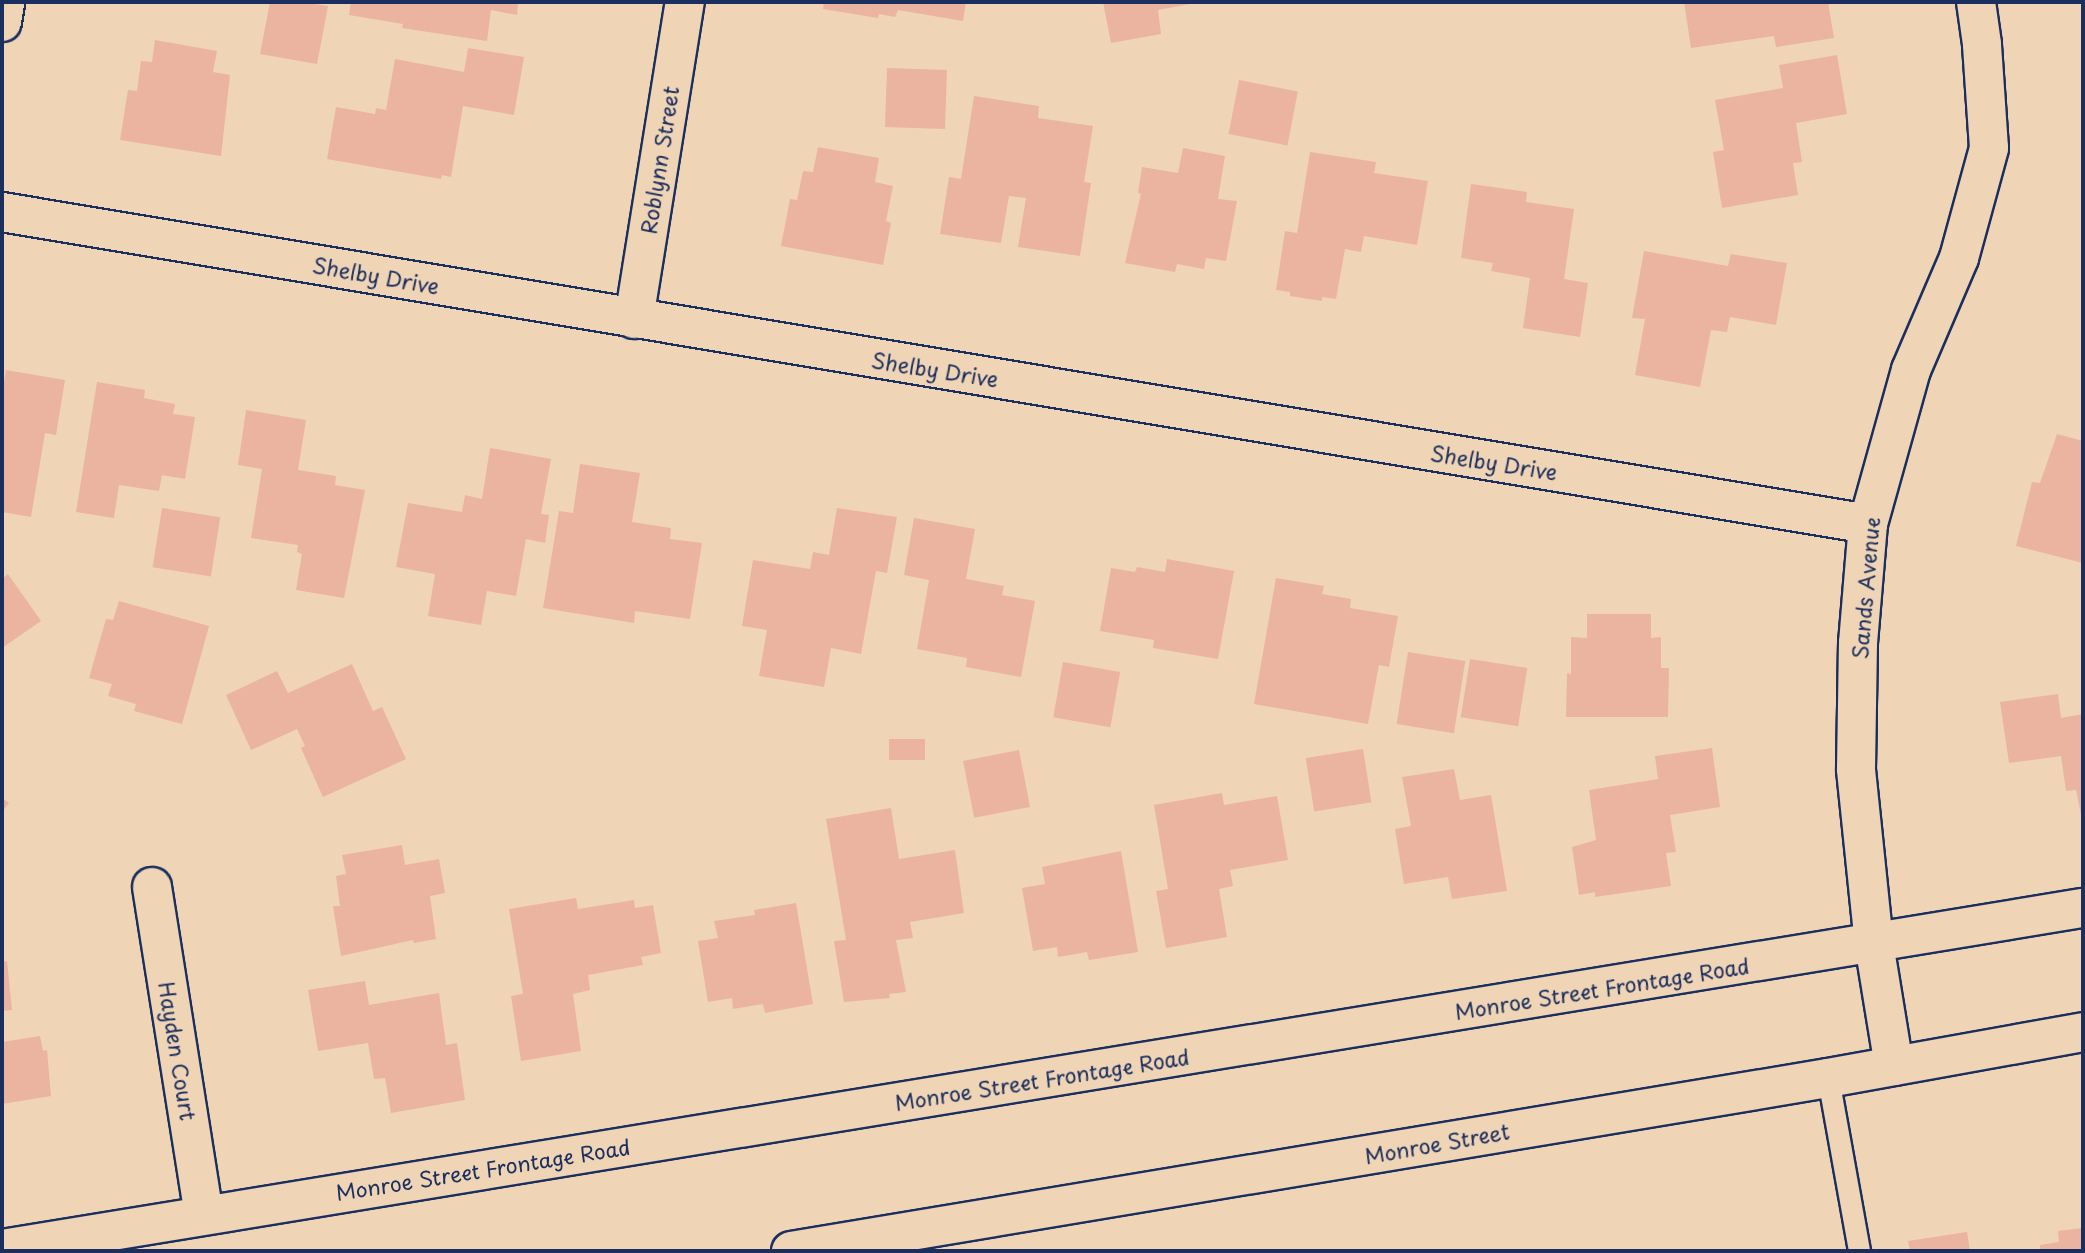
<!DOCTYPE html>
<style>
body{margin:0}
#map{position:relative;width:2085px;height:1253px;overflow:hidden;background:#f0d4b6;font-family:"Playpen Sans",sans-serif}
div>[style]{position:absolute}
.building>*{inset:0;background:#ebb4a0;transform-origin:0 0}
.roads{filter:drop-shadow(2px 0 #1b2f5e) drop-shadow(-2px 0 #1b2f5e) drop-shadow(0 2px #1b2f5e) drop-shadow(0 -2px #1b2f5e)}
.lane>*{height:21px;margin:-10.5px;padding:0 10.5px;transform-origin:10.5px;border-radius:10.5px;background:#f0d4b6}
.street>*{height:38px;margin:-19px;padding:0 19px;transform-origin:19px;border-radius:19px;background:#f0d4b6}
.secondary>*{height:38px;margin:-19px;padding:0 19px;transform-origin:19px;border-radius:19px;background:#f0d4b6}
span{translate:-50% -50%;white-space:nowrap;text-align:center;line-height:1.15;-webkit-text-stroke:5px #f0d4b6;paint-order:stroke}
.street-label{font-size:21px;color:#1b2f5e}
.frame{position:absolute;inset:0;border:4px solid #1b2f5e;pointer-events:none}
</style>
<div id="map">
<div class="building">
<i style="clip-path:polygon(270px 2px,301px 2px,328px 6px,317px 64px,260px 54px)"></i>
<i style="clip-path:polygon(351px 2px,518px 2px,517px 15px,491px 10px,487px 41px,402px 28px,403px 24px,349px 15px)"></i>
<i style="clip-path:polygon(824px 2px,966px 2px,963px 21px,898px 10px,895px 17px,879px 14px,878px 18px,823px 9px)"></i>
<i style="clip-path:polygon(1103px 2px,1195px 2px,1195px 3px,1158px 10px,1161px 34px,1111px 43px)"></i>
<i style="clip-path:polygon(1684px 2px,1828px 2px,1834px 38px,1776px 47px,1774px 36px,1691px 48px)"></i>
<i style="clip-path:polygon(155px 40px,217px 51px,213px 72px,230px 75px,221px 156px,120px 140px,128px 90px,137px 91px,141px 61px,152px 62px)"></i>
<i style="clip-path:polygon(468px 48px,524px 57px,514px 115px,463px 106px,451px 177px,442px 175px,441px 179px,327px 159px,336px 107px,375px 114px,376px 108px,386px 110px,395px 59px,464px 72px)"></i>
<i style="clip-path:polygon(1837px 55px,1847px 114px,1796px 123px,1802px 162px,1793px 163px,1798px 195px,1722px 208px,1713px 152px,1724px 150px,1715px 100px,1783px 88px,1779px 65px)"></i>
<i style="left:887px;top:68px;width:60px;height:59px;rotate:2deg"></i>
<i style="left:1239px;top:80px;width:60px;height:55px;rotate:11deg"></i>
<i style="clip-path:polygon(974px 96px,1039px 106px,1038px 118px,1093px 126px,1084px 182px,1091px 183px,1080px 256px,1018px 247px,1026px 198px,1009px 196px,1001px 243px,940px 234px,949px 177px,961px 179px)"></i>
<i style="clip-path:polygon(818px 147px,879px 158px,875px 182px,893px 186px,886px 221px,891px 223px,883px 265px,781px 246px,790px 199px,797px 200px,803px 171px,813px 172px)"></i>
<i style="clip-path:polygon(1183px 148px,1225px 156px,1218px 199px,1237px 201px,1226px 261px,1206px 258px,1204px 269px,1177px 264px,1175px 272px,1125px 263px,1141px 194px,1138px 193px,1142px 167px,1178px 173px)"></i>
<i style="clip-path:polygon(1310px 152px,1376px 162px,1374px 173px,1428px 181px,1417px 245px,1364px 236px,1361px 252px,1345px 249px,1336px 299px,1322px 297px,1322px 301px,1290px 296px,1290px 292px,1276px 290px,1285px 231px,1297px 233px)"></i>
<i style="clip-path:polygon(1471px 184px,1527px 192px,1526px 202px,1574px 209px,1564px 279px,1588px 283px,1580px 337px,1523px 328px,1530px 278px,1491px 271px,1493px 263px,1461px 258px)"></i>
<i style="clip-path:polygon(1644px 251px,1728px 266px,1731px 254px,1787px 263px,1776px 325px,1730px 317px,1727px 332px,1711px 330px,1700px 387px,1635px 375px,1645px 319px,1632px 318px)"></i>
<i style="clip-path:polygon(6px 370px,65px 380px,56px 435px,45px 433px,31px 517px,2px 512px,2px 393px)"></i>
<i style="clip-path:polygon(97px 382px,145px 390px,144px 398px,175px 404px,173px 414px,195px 417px,185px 479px,162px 475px,159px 491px,119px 485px,114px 518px,76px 512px)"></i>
<i style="clip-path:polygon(246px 410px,306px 420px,298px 470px,336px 476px,335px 485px,365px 490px,344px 598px,296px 590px,302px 554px,297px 552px,298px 545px,251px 538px,262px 469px,238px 465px)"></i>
<i style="clip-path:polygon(2057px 434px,2083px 441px,2083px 563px,2016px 546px,2032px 482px,2040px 483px)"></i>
<i style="clip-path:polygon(490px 448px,551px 459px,541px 514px,549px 515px,545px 543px,526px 539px,516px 596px,487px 591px,481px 625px,428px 616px,435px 574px,396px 567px,408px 503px,462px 512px,465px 495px,482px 499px)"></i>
<i style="clip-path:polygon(580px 464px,640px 473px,632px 522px,671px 528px,670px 539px,702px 543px,690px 619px,635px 611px,634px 623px,543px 608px,559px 511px,573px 513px)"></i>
<i style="left:162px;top:508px;width:59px;height:60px;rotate:9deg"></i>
<i style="clip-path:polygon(837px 508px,897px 517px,887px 573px,876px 571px,861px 654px,831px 648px,824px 687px,759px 676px,767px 630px,742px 626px,753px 560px,810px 569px,813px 552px,829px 555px)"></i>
<i style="clip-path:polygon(914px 518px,975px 529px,966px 579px,1004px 586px,1002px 595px,1035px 601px,1021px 677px,966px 667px,967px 658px,917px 649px,929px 580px,904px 575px)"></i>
<i style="clip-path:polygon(1167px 559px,1234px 571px,1218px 659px,1153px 648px,1154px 640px,1100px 631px,1111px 568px,1135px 572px,1137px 567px,1165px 572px)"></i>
<i style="clip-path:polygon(8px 574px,41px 621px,2px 648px,2px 579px)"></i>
<i style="clip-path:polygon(1276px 578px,1324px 586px,1322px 594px,1351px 599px,1350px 608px,1398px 616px,1389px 667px,1379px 665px,1368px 724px,1254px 704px)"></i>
<i style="clip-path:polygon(119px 601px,209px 626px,182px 724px,134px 711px,136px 704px,108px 696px,112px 684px,89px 678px,106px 619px,113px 620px)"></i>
<i style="clip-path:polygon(1587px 614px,1651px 614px,1651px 638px,1661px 637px,1661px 668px,1669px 668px,1668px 717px,1566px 717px,1567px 673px,1571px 674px,1571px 637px,1587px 638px)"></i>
<i style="left:1408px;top:652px;width:58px;height:73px;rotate:9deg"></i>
<i style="left:1470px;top:659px;width:58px;height:59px;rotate:9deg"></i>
<i style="left:1063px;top:662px;width:58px;height:56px;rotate:10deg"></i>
<i style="clip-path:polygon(352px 664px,373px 711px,382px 707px,406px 759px,323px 797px,301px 748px,305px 746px,297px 729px,251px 750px,226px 695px,277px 671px,288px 693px)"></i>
<i style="clip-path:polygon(2058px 694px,2061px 718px,2083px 714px,2083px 824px,2076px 790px,2066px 791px,2061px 756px,2009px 763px,2000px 702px)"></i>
<i style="left:889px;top:739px;width:36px;height:21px"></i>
<i style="clip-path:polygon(1712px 748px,1720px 807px,1670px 815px,1676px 852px,1666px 853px,1671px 886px,1595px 897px,1595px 892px,1579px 895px,1572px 847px,1596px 840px,1589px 790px,1658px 779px,1655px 756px)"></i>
<i style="left:1363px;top:749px;width:54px;height:58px;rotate:81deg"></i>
<i style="left:1019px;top:750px;width:58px;height:57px;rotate:79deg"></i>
<i style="clip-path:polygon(1454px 769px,1460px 800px,1491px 795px,1507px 891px,1452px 899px,1448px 877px,1404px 884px,1395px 829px,1411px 826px,1402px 777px)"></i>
<i style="clip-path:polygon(1222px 793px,1224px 805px,1277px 796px,1288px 860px,1230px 870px,1233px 886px,1219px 889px,1227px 937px,1166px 948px,1156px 891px,1168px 889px,1154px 805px)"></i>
<i style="clip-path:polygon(2px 798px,9px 803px,2px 812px)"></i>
<i style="clip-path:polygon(891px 808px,899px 859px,955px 850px,964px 913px,910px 922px,913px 938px,896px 940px,906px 992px,889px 994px,890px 998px,844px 1002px,834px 941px,846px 940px,826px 819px)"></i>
<i style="clip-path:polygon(402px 845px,405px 865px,439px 859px,445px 893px,430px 896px,436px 939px,414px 943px,413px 940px,341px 956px,333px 906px,340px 906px,336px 876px,346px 874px,342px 855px)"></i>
<i style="clip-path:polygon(1121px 851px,1138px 952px,1089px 960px,1087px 952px,1058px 957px,1057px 947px,1033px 951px,1022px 888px,1045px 884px,1042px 867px)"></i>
<i style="clip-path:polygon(576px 898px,578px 909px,634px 900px,635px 908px,653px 905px,661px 953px,641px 957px,643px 965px,588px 975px,590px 990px,573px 994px,581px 1051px,521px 1061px,511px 996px,523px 994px,509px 909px)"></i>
<i style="clip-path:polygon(796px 903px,813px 1004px,765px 1013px,763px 1004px,733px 1009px,732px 998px,708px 1002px,698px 941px,718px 938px,714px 921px,755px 915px,754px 910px)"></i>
<i style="clip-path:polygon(7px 961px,12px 1010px,2px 1011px,2px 962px)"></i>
<i style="clip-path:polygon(365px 981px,369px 1005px,439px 993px,446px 1045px,457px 1043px,465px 1100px,391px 1113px,385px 1078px,374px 1079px,368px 1043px,318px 1051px,308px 990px)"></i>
<i style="clip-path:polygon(40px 1036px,43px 1051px,47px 1050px,51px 1096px,2px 1104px,2px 1042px)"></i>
<i style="clip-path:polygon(2083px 1228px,2083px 1251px,2040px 1251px,2040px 1245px,2059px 1242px,2058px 1231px)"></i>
<i style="clip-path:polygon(1967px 1232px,1970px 1251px,1910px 1251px,1908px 1241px)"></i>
</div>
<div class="roads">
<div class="lane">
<i style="left:1828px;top:1078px;width:176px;rotate:79.8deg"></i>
</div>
<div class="street">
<i style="left:2px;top:22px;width:20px;rotate:-81deg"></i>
<i style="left:2px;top:212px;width:1892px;rotate:9.49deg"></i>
<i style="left:634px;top:319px;width:321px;rotate:-80.9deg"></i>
<i style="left:152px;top:887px;width:332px;rotate:81deg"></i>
<i style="left:1894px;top:1066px;width:124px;rotate:-99.3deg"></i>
<i style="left:1874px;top:944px;width:176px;rotate:-95.9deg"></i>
<i style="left:1856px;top:769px;width:126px;rotate:-89.1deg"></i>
<i style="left:1858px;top:643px;width:119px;rotate:-85.2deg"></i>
<i style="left:1868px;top:524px;width:160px;rotate:-74.4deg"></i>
<i style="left:1911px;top:370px;width:122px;rotate:-66.8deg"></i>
<i style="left:1959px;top:258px;width:114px;rotate:-74.7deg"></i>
<i style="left:1989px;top:148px;width:104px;rotate:-93.9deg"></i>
<i style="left:1982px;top:44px;width:42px;rotate:-98.1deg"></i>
<i style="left:2px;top:1249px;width:2109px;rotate:-9.31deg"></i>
</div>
<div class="secondary">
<i style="left:791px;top:1251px;width:1051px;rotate:-9.47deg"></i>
<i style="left:1828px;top:1078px;width:259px;rotate:-10.2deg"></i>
</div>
</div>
<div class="street-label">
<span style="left:659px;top:160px;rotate:-81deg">Roblynn Street</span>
<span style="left:376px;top:275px;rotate:10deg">Shelby Drive</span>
<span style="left:935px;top:369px;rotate:9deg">Shelby Drive</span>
<span style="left:1494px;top:462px;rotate:9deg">Shelby Drive</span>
<span style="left:1865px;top:588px;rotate:-85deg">Sands Avenue</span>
<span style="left:1602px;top:988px;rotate:-9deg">Monroe Street Frontage Road</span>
<span style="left:178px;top:1051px;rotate:81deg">Hayden Court</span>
<span style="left:1042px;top:1079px;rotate:-9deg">Monroe Street Frontage Road</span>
<span style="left:1437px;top:1143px;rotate:-10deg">Monroe Street</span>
<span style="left:483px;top:1169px;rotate:-9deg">Monroe Street Frontage Road</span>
</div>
<div class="frame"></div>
</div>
